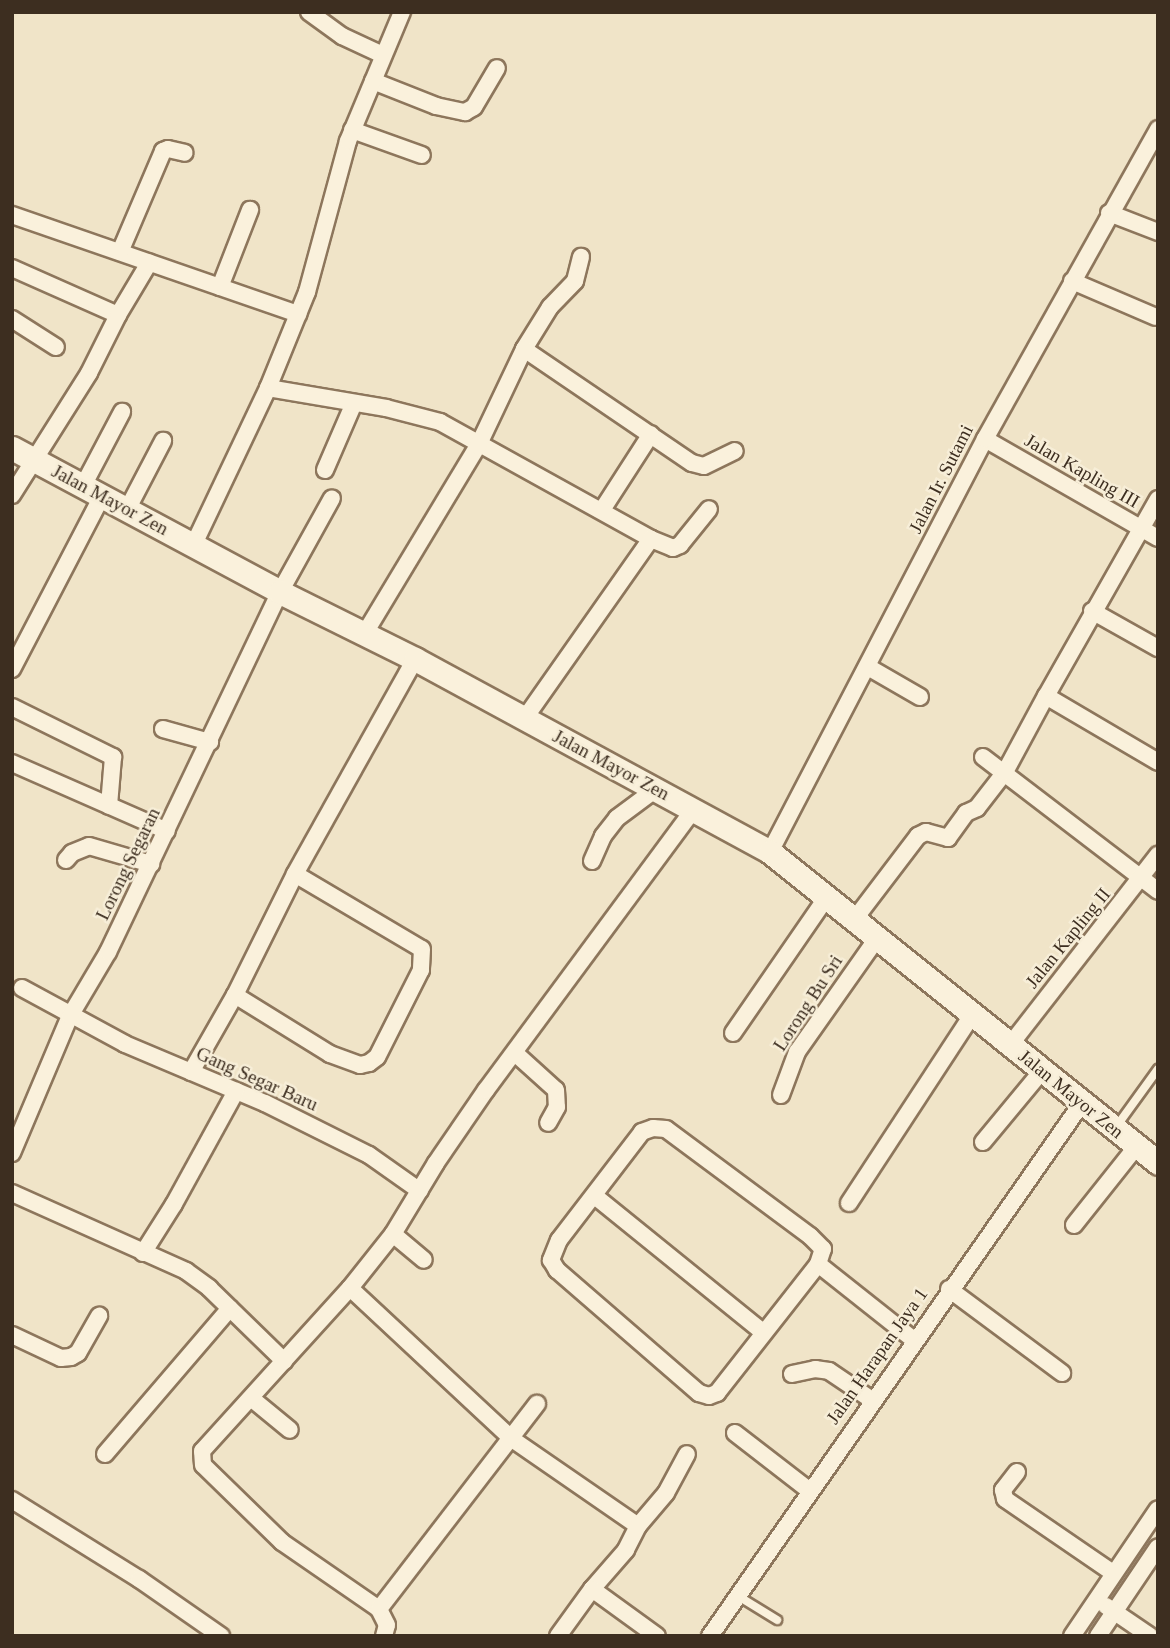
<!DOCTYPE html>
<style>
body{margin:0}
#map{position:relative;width:1170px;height:1648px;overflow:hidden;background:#f0e4c8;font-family:"Times New Roman",serif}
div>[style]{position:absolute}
.roads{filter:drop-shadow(2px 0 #8d765c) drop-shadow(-2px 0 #8d765c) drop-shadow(0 2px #8d765c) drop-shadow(0 -2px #8d765c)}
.lane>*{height:8px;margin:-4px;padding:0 4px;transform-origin:4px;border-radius:4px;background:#faf1dc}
.street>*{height:16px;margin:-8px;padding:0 8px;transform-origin:8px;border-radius:8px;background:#faf1dc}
.secondary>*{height:23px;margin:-11.5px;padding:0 11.5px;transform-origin:11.5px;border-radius:11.5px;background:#faf1dc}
span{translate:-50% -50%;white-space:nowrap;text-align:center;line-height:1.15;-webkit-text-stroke:5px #f7eed8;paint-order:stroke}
.street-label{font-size:19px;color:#3d2e20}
.frame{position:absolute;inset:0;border:14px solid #3d2e20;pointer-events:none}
</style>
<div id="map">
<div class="roads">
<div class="lane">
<i style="left:1116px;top:1127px;width:72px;rotate:-54.1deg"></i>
<i style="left:738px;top:1596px;width:46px;rotate:31.6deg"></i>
</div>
<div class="street">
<i style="left:309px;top:12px;width:41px;rotate:36deg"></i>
<i style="left:342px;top:36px;width:45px;rotate:24.9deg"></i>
<i style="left:373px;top:81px;width:68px;rotate:21.6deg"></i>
<i style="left:436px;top:106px;width:30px;rotate:12deg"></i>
<i style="left:465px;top:112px;width:10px;rotate:-29deg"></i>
<i style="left:474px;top:107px;width:45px;rotate:-59.5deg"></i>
<i style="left:352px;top:130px;width:74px;rotate:19.7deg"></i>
<i style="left:1109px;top:213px;width:53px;rotate:21.2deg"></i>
<i style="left:12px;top:215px;width:303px;rotate:19.1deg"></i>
<i style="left:120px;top:252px;width:110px;rotate:-66.9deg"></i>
<i style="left:163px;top:151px;width:5px;rotate:-22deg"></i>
<i style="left:168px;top:149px;width:17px;rotate:13deg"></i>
<i style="left:12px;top:268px;width:116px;rotate:23.9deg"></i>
<i style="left:1072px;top:281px;width:91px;rotate:23.2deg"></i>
<i style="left:220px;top:287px;width:83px;rotate:-68.7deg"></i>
<i style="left:12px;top:319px;width:52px;rotate:32.5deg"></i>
<i style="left:524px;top:349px;width:49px;rotate:-58.2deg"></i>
<i style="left:550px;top:307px;width:36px;rotate:-46deg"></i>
<i style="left:575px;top:281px;width:25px;rotate:-76deg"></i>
<i style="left:268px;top:388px;width:120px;rotate:9.6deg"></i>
<i style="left:386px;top:408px;width:56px;rotate:14.5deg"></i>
<i style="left:440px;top:422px;width:241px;rotate:29deg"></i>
<i style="left:985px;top:439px;width:199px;rotate:29.8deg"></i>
<i style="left:325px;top:470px;width:73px;rotate:-66.6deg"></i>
<i style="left:83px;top:486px;width:84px;rotate:-62.2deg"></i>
<i style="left:12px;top:495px;width:144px;rotate:-57.7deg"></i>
<i style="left:89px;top:373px;width:65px;rotate:-63.4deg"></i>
<i style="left:118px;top:315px;width:61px;rotate:-59.2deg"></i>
<i style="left:1158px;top:499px;width:227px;rotate:119.6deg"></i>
<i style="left:1046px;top:696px;width:130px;rotate:30.5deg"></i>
<i style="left:128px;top:508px;width:76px;rotate:-62.4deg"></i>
<i style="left:602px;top:510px;width:90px;rotate:-57.2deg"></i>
<i style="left:194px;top:544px;width:173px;rotate:-64.6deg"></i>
<i style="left:268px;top:388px;width:104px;rotate:-67.9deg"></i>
<i style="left:307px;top:292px;width:156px;rotate:-74.8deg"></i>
<i style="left:348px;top:141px;width:140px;rotate:-67.3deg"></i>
<i style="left:1092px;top:611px;width:76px;rotate:29.3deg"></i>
<i style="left:365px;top:633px;width:218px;rotate:-58.9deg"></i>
<i style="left:478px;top:446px;width:107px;rotate:-64.6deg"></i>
<i style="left:524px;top:349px;width:203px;rotate:34.2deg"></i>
<i style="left:692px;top:463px;width:12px;rotate:14deg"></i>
<i style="left:704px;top:466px;width:34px;rotate:-26deg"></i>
<i style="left:868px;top:667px;width:60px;rotate:30deg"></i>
<i style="left:12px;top:669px;width:195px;rotate:-62.5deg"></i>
<i style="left:12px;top:707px;width:113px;rotate:26.3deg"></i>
<i style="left:113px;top:757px;width:49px;rotate:94.7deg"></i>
<i style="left:525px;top:718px;width:219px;rotate:-54.9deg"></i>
<i style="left:651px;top:539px;width:24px;rotate:22deg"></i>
<i style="left:673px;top:548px;width:8px;rotate:-23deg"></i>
<i style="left:680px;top:545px;width:46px;rotate:-51.1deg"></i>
<i style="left:163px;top:729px;width:49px;rotate:15.5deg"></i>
<i style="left:983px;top:757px;width:220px;rotate:37.4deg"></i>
<i style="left:12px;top:763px;width:169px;rotate:23.7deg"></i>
<i style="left:770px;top:852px;width:466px;rotate:-62.5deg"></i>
<i style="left:985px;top:439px;width:355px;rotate:-60.8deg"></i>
<i style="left:66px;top:860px;width:9px;rotate:-49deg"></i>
<i style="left:72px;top:853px;width:18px;rotate:-22deg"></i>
<i style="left:89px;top:846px;width:65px;rotate:16.2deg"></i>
<i style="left:592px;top:861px;width:27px;rotate:-66deg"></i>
<i style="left:603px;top:836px;width:23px;rotate:-52deg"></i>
<i style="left:617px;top:818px;width:49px;rotate:-36.6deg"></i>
<i style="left:295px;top:874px;width:246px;rotate:-60.8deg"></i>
<i style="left:854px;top:920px;width:106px;rotate:-52.7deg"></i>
<i style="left:918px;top:836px;width:9px;rotate:-27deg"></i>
<i style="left:926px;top:832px;width:23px;rotate:15deg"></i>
<i style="left:948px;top:838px;width:31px;rotate:-54deg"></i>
<i style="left:966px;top:813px;width:12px;rotate:-24deg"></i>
<i style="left:977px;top:808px;width:46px;rotate:-52.1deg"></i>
<i style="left:1005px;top:772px;width:86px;rotate:-61.7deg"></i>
<i style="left:22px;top:988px;width:117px;rotate:28.5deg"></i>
<i style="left:125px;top:1044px;width:152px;rotate:22.9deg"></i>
<i style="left:265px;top:1103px;width:116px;rotate:26.6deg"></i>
<i style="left:369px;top:1155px;width:62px;rotate:35.2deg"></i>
<i style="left:733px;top:1033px;width:164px;rotate:-55.4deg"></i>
<i style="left:1010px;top:1045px;width:241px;rotate:-52.1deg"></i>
<i style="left:515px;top:1053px;width:55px;rotate:42.1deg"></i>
<i style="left:556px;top:1090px;width:17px;rotate:87deg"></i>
<i style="left:557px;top:1107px;width:18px;rotate:119deg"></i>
<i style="left:191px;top:1072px;width:89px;rotate:-60.3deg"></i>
<i style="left:235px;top:995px;width:135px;rotate:-63.6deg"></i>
<i style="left:295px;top:874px;width:147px;rotate:30.6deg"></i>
<i style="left:422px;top:949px;width:21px;rotate:93deg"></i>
<i style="left:421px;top:970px;width:97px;rotate:116.8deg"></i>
<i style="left:377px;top:1057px;width:10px;rotate:143deg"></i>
<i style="left:369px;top:1063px;width:9px;rotate:167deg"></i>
<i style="left:360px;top:1065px;width:32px;rotate:-160deg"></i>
<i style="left:330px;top:1054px;width:112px;rotate:-148.2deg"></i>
<i style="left:781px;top:1095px;width:46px;rotate:-69.6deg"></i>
<i style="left:797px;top:1052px;width:139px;rotate:-54.9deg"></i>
<i style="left:983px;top:1142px;width:92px;rotate:-50.3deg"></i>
<i style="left:12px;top:1153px;width:149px;rotate:-67.1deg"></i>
<i style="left:70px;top:1016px;width:74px;rotate:-59.3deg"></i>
<i style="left:108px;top:952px;width:399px;rotate:-64.5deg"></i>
<i style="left:280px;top:592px;width:107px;rotate:-61deg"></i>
<i style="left:12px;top:1193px;width:191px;rotate:24.1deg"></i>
<i style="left:186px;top:1271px;width:29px;rotate:36deg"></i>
<i style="left:209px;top:1288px;width:105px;rotate:44.2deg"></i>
<i style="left:596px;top:1197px;width:215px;rotate:39deg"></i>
<i style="left:849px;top:1203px;width:225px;rotate:-56.8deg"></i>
<i style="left:1074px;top:1225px;width:100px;rotate:-51.5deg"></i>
<i style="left:393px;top:1234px;width:40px;rotate:40deg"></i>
<i style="left:143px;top:1253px;width:58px;rotate:-57.7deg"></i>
<i style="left:174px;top:1204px;width:129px;rotate:-61.2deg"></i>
<i style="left:818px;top:1264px;width:16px;rotate:-72deg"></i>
<i style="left:823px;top:1249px;width:18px;rotate:-135deg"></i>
<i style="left:810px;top:1236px;width:179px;rotate:-143.4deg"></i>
<i style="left:666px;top:1129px;width:13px;rotate:-176deg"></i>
<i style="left:653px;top:1128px;width:12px;rotate:160deg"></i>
<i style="left:642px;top:1132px;width:136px;rotate:127.5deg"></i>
<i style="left:559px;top:1240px;width:22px;rotate:112deg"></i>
<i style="left:551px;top:1260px;width:12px;rotate:59deg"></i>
<i style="left:557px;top:1270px;width:188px;rotate:40.9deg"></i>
<i style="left:699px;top:1393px;width:10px;rotate:17deg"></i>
<i style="left:709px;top:1396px;width:9px;rotate:-21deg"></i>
<i style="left:717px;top:1393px;width:164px;rotate:-51.9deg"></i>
<i style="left:818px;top:1264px;width:124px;rotate:38.4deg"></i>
<i style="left:350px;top:1288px;width:221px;rotate:43deg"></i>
<i style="left:512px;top:1439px;width:153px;rotate:34.6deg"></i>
<i style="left:638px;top:1526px;width:27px;rotate:117deg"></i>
<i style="left:626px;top:1550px;width:52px;rotate:131.1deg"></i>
<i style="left:949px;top:1289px;width:141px;rotate:36.6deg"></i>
<i style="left:12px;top:1335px;width:54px;rotate:25.1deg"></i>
<i style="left:61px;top:1358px;width:10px;rotate:-6deg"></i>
<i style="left:71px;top:1357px;width:8px;rotate:-30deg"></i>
<i style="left:78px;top:1353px;width:43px;rotate:-60.4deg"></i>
<i style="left:792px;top:1374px;width:24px;rotate:-12deg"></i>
<i style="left:815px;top:1369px;width:14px;rotate:8deg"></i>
<i style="left:829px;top:1371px;width:52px;rotate:34deg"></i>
<i style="left:251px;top:1398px;width:50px;rotate:39.4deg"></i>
<i style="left:735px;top:1433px;width:95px;rotate:37.7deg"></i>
<i style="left:105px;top:1454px;width:192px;rotate:-49.4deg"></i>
<i style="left:1017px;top:1472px;width:23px;rotate:128deg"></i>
<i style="left:1003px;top:1490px;width:9px;rotate:77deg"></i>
<i style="left:1005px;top:1499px;width:131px;rotate:34.4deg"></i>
<i style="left:12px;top:1500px;width:150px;rotate:31.9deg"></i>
<i style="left:139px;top:1579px;width:100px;rotate:34.8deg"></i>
<i style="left:638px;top:1526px;width:43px;rotate:-49.7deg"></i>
<i style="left:666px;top:1493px;width:44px;rotate:-61.7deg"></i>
<i style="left:1106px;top:1606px;width:53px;rotate:34.3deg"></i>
<i style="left:379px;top:1609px;width:118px;rotate:-145.4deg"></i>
<i style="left:282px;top:1542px;width:110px;rotate:-135.7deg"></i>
<i style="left:203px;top:1465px;width:14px;rotate:-94deg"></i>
<i style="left:202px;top:1451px;width:220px;rotate:-47.8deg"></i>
<i style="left:350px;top:1288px;width:69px;rotate:-51.5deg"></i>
<i style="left:393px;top:1234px;width:83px;rotate:-58.8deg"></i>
<i style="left:436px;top:1163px;width:88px;rotate:-55.6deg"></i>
<i style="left:486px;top:1090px;width:350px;rotate:-53.5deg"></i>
<i style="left:384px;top:1636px;width:11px;rotate:-75deg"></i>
<i style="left:387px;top:1625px;width:18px;rotate:-117deg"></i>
<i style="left:379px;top:1609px;width:259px;rotate:-52.4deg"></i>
<i style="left:558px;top:1636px;width:58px;rotate:-54.1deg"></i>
<i style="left:592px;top:1589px;width:80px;rotate:35.9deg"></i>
<i style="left:710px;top:1636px;width:650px;rotate:-55.09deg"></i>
<i style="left:1072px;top:1636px;width:153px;rotate:-55.9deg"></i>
<i style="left:1098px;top:1636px;width:107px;rotate:-56deg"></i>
</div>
<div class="secondary">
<i style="left:12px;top:448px;width:304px;rotate:28.2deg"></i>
<i style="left:280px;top:592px;width:151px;rotate:26.4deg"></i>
<i style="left:415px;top:659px;width:404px;rotate:28.5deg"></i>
<i style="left:770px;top:852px;width:497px;rotate:38.7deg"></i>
</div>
</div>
<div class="street-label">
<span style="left:1082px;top:471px;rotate:30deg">Jalan Kapling III</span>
<span style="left:941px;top:479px;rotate:-63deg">Jalan Ir. Sutami</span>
<span style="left:110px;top:500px;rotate:28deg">Jalan Mayor Zen</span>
<span style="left:611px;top:765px;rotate:28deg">Jalan Mayor Zen</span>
<span style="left:128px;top:864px;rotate:-64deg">Lorong Segaran</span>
<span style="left:1068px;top:938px;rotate:-51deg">Jalan Kapling II</span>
<span style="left:808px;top:1003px;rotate:-57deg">Lorong Bu Sri</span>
<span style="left:257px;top:1079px;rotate:24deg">Gang Segar Baru</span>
<span style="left:1071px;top:1094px;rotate:39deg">Jalan Mayor Zen</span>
<span style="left:877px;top:1356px;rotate:-55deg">Jalan Harapan Jaya 1</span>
</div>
<div class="frame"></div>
</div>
